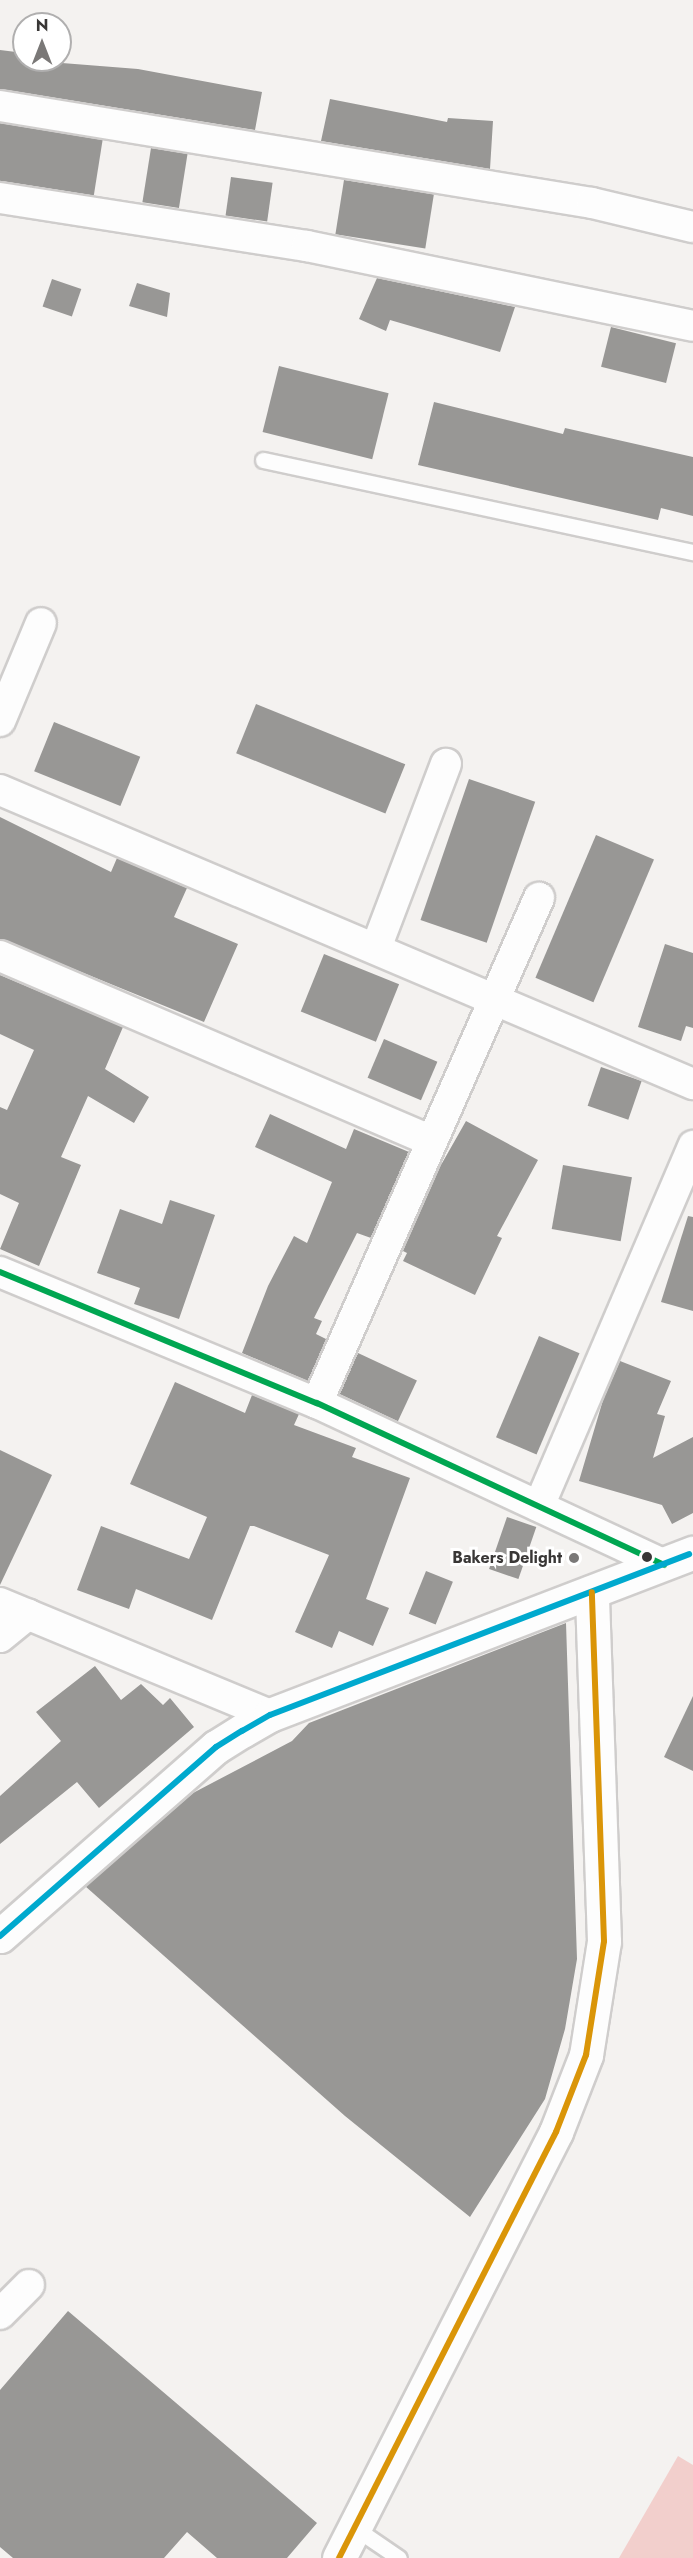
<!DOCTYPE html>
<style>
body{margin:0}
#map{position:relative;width:693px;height:2558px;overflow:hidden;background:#f4f2f0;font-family:Jost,sans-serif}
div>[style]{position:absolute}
.green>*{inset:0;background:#f2cfcc}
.building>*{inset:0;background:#989795;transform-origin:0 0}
.roads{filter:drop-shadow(2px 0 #cfcdcc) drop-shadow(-2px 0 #cfcdcc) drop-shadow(0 2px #cfcdcc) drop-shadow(0 -2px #cfcdcc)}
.lane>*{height:15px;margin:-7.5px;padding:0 7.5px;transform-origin:7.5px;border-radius:7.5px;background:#fdfdfd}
.street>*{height:30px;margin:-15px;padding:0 15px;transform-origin:15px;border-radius:15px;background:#fdfdfd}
.secondary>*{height:33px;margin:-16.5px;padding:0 16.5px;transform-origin:16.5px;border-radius:16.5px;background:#fdfdfd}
.primary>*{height:33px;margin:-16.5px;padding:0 16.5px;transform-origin:16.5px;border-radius:16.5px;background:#fdfdfd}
.bus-1>*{height:6px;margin:-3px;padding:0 3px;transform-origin:3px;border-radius:3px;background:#00a651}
.bus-2>*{height:6px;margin:-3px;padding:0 3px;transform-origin:3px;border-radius:3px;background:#00a9ce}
.bus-3>*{height:6px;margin:-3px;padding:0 3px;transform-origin:3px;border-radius:3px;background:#da9508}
.dots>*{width:16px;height:16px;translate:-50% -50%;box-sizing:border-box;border:3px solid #fff;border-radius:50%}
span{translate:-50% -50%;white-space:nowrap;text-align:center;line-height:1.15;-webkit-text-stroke:6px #fff;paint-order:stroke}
.poi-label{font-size:16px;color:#393736;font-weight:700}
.right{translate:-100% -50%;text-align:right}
.north{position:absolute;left:12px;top:12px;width:60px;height:60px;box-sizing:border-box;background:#fff;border:2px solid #b0afaf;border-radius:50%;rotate:0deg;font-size:16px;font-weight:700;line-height:24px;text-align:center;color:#393736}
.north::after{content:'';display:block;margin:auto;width:21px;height:27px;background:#7a7877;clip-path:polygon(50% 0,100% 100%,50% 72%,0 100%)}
</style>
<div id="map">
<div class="green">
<i style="clip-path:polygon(678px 2456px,693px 2465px,693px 2558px,619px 2558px)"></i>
</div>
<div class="building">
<i style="clip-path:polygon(0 50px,24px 53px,24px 60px,138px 69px,262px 92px,255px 130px,0 89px)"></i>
<i style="clip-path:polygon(330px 99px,447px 122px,448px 118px,493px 121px,490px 169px,321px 141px)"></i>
<i style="left:0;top:123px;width:104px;height:57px;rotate:9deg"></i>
<i style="left:151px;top:148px;width:37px;height:55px;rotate:9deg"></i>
<i style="left:231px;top:177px;width:42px;height:39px;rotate:8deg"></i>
<i style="left:344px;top:180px;width:91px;height:55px;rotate:9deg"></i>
<i style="clip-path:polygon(377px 278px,515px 307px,500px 352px,390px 320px,386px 331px,359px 319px)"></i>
<i style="left:52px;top:279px;width:31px;height:29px;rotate:19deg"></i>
<i style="clip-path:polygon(137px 283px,170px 293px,167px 317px,129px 306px)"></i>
<i style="left:611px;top:327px;width:67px;height:41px;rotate:14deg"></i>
<i style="left:279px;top:366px;width:113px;height:68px;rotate:14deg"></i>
<i style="clip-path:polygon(434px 402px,563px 434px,565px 428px,693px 457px,693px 516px,661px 508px,658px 520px,418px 465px)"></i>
<i style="left:256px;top:704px;width:161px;height:53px;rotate:22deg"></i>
<i style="left:54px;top:722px;width:93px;height:53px;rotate:22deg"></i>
<i style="left:469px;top:779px;width:70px;height:149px;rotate:19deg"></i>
<i style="clip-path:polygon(0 817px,111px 872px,117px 858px,187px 888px,174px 917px,238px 944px,204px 1022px,0 939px)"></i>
<i style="left:596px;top:835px;width:63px;height:155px;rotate:23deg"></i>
<i style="clip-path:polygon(665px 944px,693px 953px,693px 1028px,686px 1026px,681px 1041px,638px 1027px)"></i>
<i style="left:324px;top:954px;width:81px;height:62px;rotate:22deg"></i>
<i style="clip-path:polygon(0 975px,123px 1027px,105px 1069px,149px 1097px,134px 1123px,88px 1096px,61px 1157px,81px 1165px,39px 1266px,0 1249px,19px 1203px,0 1194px,0 1107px,7px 1110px,34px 1050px,0 1034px)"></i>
<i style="left:384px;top:1039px;width:58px;height:42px;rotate:23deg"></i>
<i style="left:601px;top:1067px;width:43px;height:41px;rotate:19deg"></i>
<i style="clip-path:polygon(270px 1114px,346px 1149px,354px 1129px,409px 1152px,371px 1238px,357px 1233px,314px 1318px,322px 1321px,316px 1334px,326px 1339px,308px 1381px,242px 1353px,268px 1286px,294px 1236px,307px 1243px,332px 1182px,255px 1147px)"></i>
<i style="clip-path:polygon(466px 1121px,538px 1160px,497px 1236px,502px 1238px,475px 1295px,403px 1261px,407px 1253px,403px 1251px,441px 1165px)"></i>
<i style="left:563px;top:1165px;width:70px;height:65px;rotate:10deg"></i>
<i style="clip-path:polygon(170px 1200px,215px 1215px,179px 1319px,134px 1304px,140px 1288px,97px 1273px,120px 1209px,162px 1224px)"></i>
<i style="clip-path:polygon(688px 1216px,693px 1217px,693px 1311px,661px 1302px)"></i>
<i style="left:539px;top:1336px;width:44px;height:110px;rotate:23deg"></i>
<i style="left:358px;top:1353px;width:65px;height:45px;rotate:25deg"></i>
<i style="clip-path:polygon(620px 1361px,671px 1381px,657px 1414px,665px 1416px,653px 1458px,693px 1437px,693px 1513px,672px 1524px,662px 1505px,579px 1481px,603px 1400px)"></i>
<i style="clip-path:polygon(175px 1382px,245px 1413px,252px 1395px,299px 1414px,294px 1425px,356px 1448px,352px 1457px,410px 1478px,366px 1599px,389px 1608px,373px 1646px,339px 1631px,332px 1648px,295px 1632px,329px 1555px,254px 1526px,250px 1526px,212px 1620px,136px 1589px,129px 1609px,77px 1590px,101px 1526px,189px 1559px,207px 1517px,130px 1484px)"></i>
<i style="clip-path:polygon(0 1450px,52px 1475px,0 1585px)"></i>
<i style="left:507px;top:1517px;width:31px;height:55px;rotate:19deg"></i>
<i style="left:426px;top:1571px;width:29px;height:46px;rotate:22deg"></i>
<i style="clip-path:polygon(566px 1623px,577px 1959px,565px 2029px,545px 2099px,470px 2217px,345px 2116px,85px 1886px,193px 1793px,292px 1741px,309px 1723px)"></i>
<i style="clip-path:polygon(95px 1666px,121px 1700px,141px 1684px,163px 1705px,170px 1698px,194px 1727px,99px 1808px,77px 1782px,0 1844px,0 1796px,61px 1741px,36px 1712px)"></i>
<i style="clip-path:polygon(693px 1696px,693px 1771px,664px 1757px)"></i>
<i style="clip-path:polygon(68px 2311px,317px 2523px,287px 2558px,217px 2558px,187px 2532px,164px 2558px,13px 2558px,0 2547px,0 2390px)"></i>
</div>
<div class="roads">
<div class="lane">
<i style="left:263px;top:460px;width:440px;rotate:12.1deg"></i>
<i style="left:355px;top:2528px;width:53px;rotate:34.3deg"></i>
</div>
<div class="street">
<i style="left:0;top:106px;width:600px;rotate:9.31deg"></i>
<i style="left:592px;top:203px;width:104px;rotate:13.4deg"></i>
<i style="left:0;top:198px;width:311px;rotate:8.9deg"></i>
<i style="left:307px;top:246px;width:394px;rotate:11.7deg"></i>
<i style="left:0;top:721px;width:106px;rotate:-67.3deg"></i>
<i style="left:0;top:790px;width:753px;rotate:22.99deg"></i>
<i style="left:376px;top:948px;width:197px;rotate:-69.2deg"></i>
<i style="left:0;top:956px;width:468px;rotate:23.2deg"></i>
<i style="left:0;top:1272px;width:343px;rotate:22.5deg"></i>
<i style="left:317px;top:1403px;width:383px;rotate:25deg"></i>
<i style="left:317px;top:1403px;width:552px;rotate:-66.27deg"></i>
<i style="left:539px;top:1506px;width:392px;rotate:-66.8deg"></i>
<i style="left:0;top:1603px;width:292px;rotate:22.5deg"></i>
<i style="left:0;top:1637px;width:36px;rotate:-39deg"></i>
<i style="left:0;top:2314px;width:41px;rotate:-45deg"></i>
</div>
<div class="secondary">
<i style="left:339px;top:2558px;width:478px;rotate:-63deg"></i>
<i style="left:556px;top:2132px;width:83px;rotate:-68.7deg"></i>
<i style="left:586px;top:2055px;width:115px;rotate:-81deg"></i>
<i style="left:604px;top:1941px;width:349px;rotate:-92deg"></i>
</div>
<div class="primary">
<i style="left:0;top:1936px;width:287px;rotate:-41.2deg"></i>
<i style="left:216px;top:1747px;width:31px;rotate:-32deg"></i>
<i style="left:242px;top:1731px;width:32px;rotate:-30deg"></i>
<i style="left:270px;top:1715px;width:453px;rotate:-21deg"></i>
</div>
</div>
<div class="bus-1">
<i style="left:0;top:1272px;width:343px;rotate:22.5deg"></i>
<i style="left:317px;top:1403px;width:383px;rotate:25deg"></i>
</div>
<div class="bus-2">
<i style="left:0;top:1936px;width:287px;rotate:-41.2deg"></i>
<i style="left:216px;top:1747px;width:31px;rotate:-32deg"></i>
<i style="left:242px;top:1731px;width:32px;rotate:-30deg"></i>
<i style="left:270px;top:1715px;width:449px;rotate:-21deg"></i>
</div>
<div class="bus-3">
<i style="left:339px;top:2558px;width:478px;rotate:-63deg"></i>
<i style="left:556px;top:2132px;width:83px;rotate:-68.7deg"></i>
<i style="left:586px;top:2055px;width:115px;rotate:-81deg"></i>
<i style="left:604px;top:1941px;width:349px;rotate:-92deg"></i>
</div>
<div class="dots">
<i style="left:647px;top:1557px;background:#393736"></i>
<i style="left:574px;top:1558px;background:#7a7877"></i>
</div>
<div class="poi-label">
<span class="right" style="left:562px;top:1558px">Bakers Delight</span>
</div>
<div class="north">N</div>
</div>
